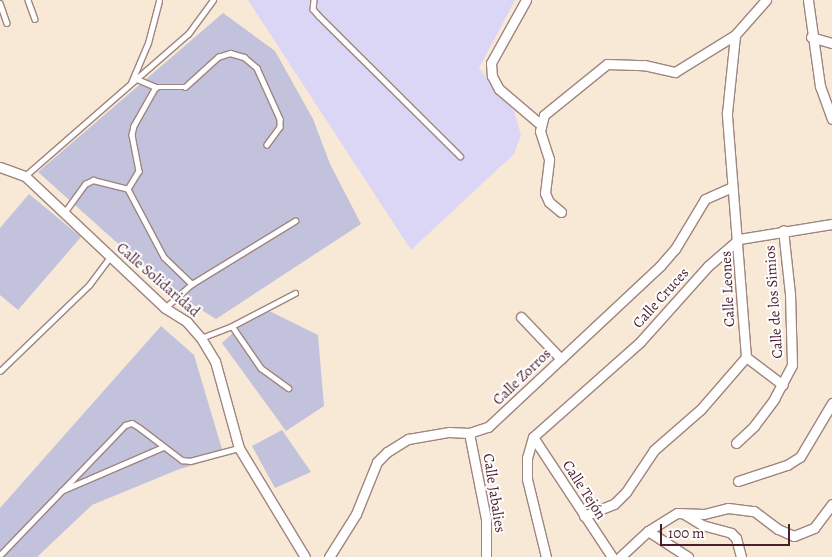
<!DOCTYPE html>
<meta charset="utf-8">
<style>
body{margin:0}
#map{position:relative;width:832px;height:557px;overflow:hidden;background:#f7e9d5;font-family:Alegreya,serif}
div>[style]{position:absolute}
.built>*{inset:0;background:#dcd6f6}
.industrial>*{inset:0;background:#c2c2dc}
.roads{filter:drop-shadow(1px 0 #a08480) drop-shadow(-1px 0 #a08480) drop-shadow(0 1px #a08480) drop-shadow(0 -1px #a08480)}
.lane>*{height:4.5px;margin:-2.25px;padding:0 2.25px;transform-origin:2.25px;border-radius:2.25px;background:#fff}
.street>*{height:9px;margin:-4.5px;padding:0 4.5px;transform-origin:4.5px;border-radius:4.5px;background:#fff}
span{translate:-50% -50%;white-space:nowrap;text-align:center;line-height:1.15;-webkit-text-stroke:4px #fff;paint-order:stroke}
.street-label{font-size:15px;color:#4a1f2b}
.scale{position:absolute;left:660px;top:524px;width:130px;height:22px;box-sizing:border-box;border:2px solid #4a1f2b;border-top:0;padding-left:6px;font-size:15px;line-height:18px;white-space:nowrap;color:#4a1f2b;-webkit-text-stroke:4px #fff;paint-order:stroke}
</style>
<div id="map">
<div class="built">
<i style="clip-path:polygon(248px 0,515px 0,479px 68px,514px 111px,521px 135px,514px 154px,411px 250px)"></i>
</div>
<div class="industrial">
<i style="clip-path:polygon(223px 13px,275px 51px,313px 119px,330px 164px,361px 224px,216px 319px,171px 291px,38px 172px)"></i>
<i style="clip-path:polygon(29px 194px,81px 237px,18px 310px,0 295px,0 228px)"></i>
<i style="clip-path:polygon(261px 307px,318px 335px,324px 406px,286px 431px,222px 343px)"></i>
<i style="clip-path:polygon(161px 326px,194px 355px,224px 456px,177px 470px,92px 505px,37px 557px,0 557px,0 508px)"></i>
<i style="clip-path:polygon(282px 430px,311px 472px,275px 488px,252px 446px)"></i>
</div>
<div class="roads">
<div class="lane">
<i style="left:28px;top:0;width:20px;rotate:70deg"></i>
<i style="left:314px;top:0;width:9px;rotate:96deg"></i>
<i style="left:313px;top:9px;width:9px;rotate:49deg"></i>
<i style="left:319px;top:16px;width:199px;rotate:44.8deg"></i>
<i style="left:0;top:3px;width:21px;rotate:71deg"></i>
<i style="left:137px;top:79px;width:21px;rotate:23deg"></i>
<i style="left:156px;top:87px;width:29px"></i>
<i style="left:185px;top:87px;width:45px;rotate:-42.3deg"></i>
<i style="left:218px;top:57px;width:13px;rotate:-18deg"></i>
<i style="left:230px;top:53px;width:15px;rotate:16deg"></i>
<i style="left:244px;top:57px;width:17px;rotate:40deg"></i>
<i style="left:257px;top:68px;width:56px;rotate:65.7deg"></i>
<i style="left:280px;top:119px;width:8px;rotate:90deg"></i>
<i style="left:280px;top:127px;width:22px;rotate:126deg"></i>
<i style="left:131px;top:83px;width:43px;rotate:-67deg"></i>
<i style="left:148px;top:43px;width:43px;rotate:-75.3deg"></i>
<i style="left:156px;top:87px;width:45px;rotate:119.4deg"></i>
<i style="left:134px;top:126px;width:9px;rotate:103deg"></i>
<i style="left:132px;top:135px;width:37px;rotate:79deg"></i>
<i style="left:139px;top:171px;width:21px;rotate:121deg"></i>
<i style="left:128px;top:189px;width:77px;rotate:62.1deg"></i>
<i style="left:164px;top:257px;width:39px;rotate:44deg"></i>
<i style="left:25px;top:176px;width:216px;rotate:-41.1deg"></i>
<i style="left:188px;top:34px;width:42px;rotate:-53.7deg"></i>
<i style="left:64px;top:213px;width:36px;rotate:-54deg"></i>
<i style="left:85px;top:184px;width:9px;rotate:-27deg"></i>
<i style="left:93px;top:180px;width:36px;rotate:14deg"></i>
<i style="left:165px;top:308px;width:36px;rotate:-42deg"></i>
<i style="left:192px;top:284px;width:121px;rotate:-31.5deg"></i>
<i style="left:232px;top:326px;width:51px;rotate:55.4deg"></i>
<i style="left:261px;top:368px;width:34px;rotate:36deg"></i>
<i style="left:201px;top:338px;width:33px;rotate:-21deg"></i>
<i style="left:232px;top:326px;width:71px;rotate:-27.6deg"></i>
<i style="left:0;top:371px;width:124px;rotate:-44deg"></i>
<i style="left:89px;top:285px;width:35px;rotate:-53deg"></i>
<i style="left:61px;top:491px;width:111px;rotate:-23.3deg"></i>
<i style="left:0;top:555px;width:180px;rotate:-46.1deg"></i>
<i style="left:125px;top:425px;width:7px;rotate:-16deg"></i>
<i style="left:132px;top:423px;width:9px;rotate:32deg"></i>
<i style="left:140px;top:428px;width:53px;rotate:37.3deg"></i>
<i style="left:182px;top:460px;width:8px;rotate:7deg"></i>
<i style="left:190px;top:461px;width:51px;rotate:-14.9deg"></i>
</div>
<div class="street">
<i style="left:526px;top:0;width:72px;rotate:119.1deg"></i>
<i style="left:491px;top:63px;width:13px;rotate:86deg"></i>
<i style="left:492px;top:76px;width:15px;rotate:62deg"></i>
<i style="left:499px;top:89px;width:52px;rotate:40.4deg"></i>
<i style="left:808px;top:0;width:87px;rotate:82.1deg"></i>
<i style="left:820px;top:86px;width:35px;rotate:70deg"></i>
<i style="left:811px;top:37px;width:22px;rotate:16deg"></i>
<i style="left:0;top:167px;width:27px;rotate:20deg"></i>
<i style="left:25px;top:176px;width:192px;rotate:43.3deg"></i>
<i style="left:165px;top:308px;width:26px;rotate:32deg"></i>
<i style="left:187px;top:322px;width:21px;rotate:49deg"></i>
<i style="left:201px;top:338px;width:27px;rotate:59deg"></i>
<i style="left:215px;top:361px;width:90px;rotate:74.6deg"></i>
<i style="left:239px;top:448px;width:127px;rotate:58.8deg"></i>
<i style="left:561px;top:212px;width:16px;rotate:-140deg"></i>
<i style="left:549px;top:202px;width:10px;rotate:-114deg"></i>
<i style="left:545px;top:193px;width:34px;rotate:-83deg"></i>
<i style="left:549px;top:159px;width:29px;rotate:-108deg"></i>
<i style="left:540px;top:131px;width:16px;rotate:-76deg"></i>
<i style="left:544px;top:115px;width:81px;rotate:-39deg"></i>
<i style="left:607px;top:64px;width:37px;rotate:2deg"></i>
<i style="left:644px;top:65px;width:32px;rotate:13deg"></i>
<i style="left:675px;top:72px;width:70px;rotate:-31.7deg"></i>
<i style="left:521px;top:317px;width:58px;rotate:46.4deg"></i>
<i style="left:746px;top:357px;width:46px;rotate:37.1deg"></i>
<i style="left:469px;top:433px;width:88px;rotate:78.8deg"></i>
<i style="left:486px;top:519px;width:38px;rotate:90deg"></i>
<i style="left:533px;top:437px;width:144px;rotate:56.6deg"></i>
<i style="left:736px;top:443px;width:25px;rotate:-43deg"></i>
<i style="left:754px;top:426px;width:34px;rotate:-53deg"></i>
<i style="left:774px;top:399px;width:38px;rotate:-62deg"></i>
<i style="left:792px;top:365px;width:71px;rotate:-91.6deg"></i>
<i style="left:790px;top:294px;width:64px;rotate:-96.2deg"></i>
<i style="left:738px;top:481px;width:52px;rotate:-18.1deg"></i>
<i style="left:787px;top:465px;width:15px;rotate:-32deg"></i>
<i style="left:800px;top:457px;width:63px;rotate:-59.3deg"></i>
<i style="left:684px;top:514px;width:21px;rotate:31deg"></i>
<i style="left:702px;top:525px;width:30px;rotate:15deg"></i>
<i style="left:731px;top:533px;width:7px;rotate:45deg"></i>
<i style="left:736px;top:538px;width:20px;rotate:75deg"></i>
<i style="left:584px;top:516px;width:32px;rotate:-22deg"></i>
<i style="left:614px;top:504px;width:17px;rotate:-45deg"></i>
<i style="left:626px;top:492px;width:50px;rotate:-56.3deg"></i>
<i style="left:654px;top:450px;width:62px;rotate:-41.1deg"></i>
<i style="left:701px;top:409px;width:69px;rotate:-49.1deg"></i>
<i style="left:746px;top:357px;width:245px;rotate:-94.5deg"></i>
<i style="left:727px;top:113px;width:78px;rotate:-84.1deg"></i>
<i style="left:735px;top:35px;width:47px;rotate:-48.5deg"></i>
<i style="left:648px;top:531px;width:48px;rotate:33deg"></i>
<i style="left:329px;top:557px;width:51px;rotate:-57.9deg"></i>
<i style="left:356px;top:514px;width:56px;rotate:-68deg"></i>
<i style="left:377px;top:462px;width:14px;rotate:-45deg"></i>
<i style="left:387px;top:452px;width:25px;rotate:-32deg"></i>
<i style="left:408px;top:439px;width:42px;rotate:-9.7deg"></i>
<i style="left:449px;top:432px;width:20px;rotate:3deg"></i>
<i style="left:469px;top:433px;width:20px;rotate:-18deg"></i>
<i style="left:488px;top:427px;width:236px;rotate:-43.1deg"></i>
<i style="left:660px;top:266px;width:23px;rotate:-49deg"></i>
<i style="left:675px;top:249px;width:58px;rotate:-59deg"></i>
<i style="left:705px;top:199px;width:30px;rotate:-24deg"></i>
<i style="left:546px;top:557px;width:80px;rotate:-103.7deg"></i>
<i style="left:527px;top:479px;width:21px;rotate:-90deg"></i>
<i style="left:527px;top:458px;width:22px;rotate:-74deg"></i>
<i style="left:533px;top:437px;width:143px;rotate:-41.6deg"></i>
<i style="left:640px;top:342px;width:102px;rotate:-48.2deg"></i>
<i style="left:708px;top:266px;width:41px;rotate:-41.1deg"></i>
<i style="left:739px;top:239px;width:94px;rotate:-9.2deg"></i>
<i style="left:620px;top:557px;width:38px;rotate:-43deg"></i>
<i style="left:648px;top:531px;width:34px;rotate:-32deg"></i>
<i style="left:677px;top:513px;width:27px;rotate:2deg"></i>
<i style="left:704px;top:514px;width:25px;rotate:-14deg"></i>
<i style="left:728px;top:508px;width:26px;rotate:7deg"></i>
<i style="left:754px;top:511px;width:30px;rotate:37deg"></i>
<i style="left:778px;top:529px;width:17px;rotate:24deg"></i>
<i style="left:794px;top:536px;width:22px;rotate:-22deg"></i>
<i style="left:814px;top:528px;width:30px;rotate:-53deg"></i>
</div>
</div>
<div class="street-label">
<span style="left:158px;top:280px;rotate:41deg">Calle Solidaridad</span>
<span style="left:728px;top:289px;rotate:-93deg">Calle Leones</span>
<span style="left:661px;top:298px;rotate:-48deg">Calle Cruces</span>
<span style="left:774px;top:302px;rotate:-94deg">Calle de los Simios</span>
<span style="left:522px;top:377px;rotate:-44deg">Calle Zorros</span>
<span style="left:584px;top:490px;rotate:57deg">Calle Tejón</span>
<span style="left:494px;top:493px;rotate:81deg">Calle Jabalies</span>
</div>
<div class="scale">100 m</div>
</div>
